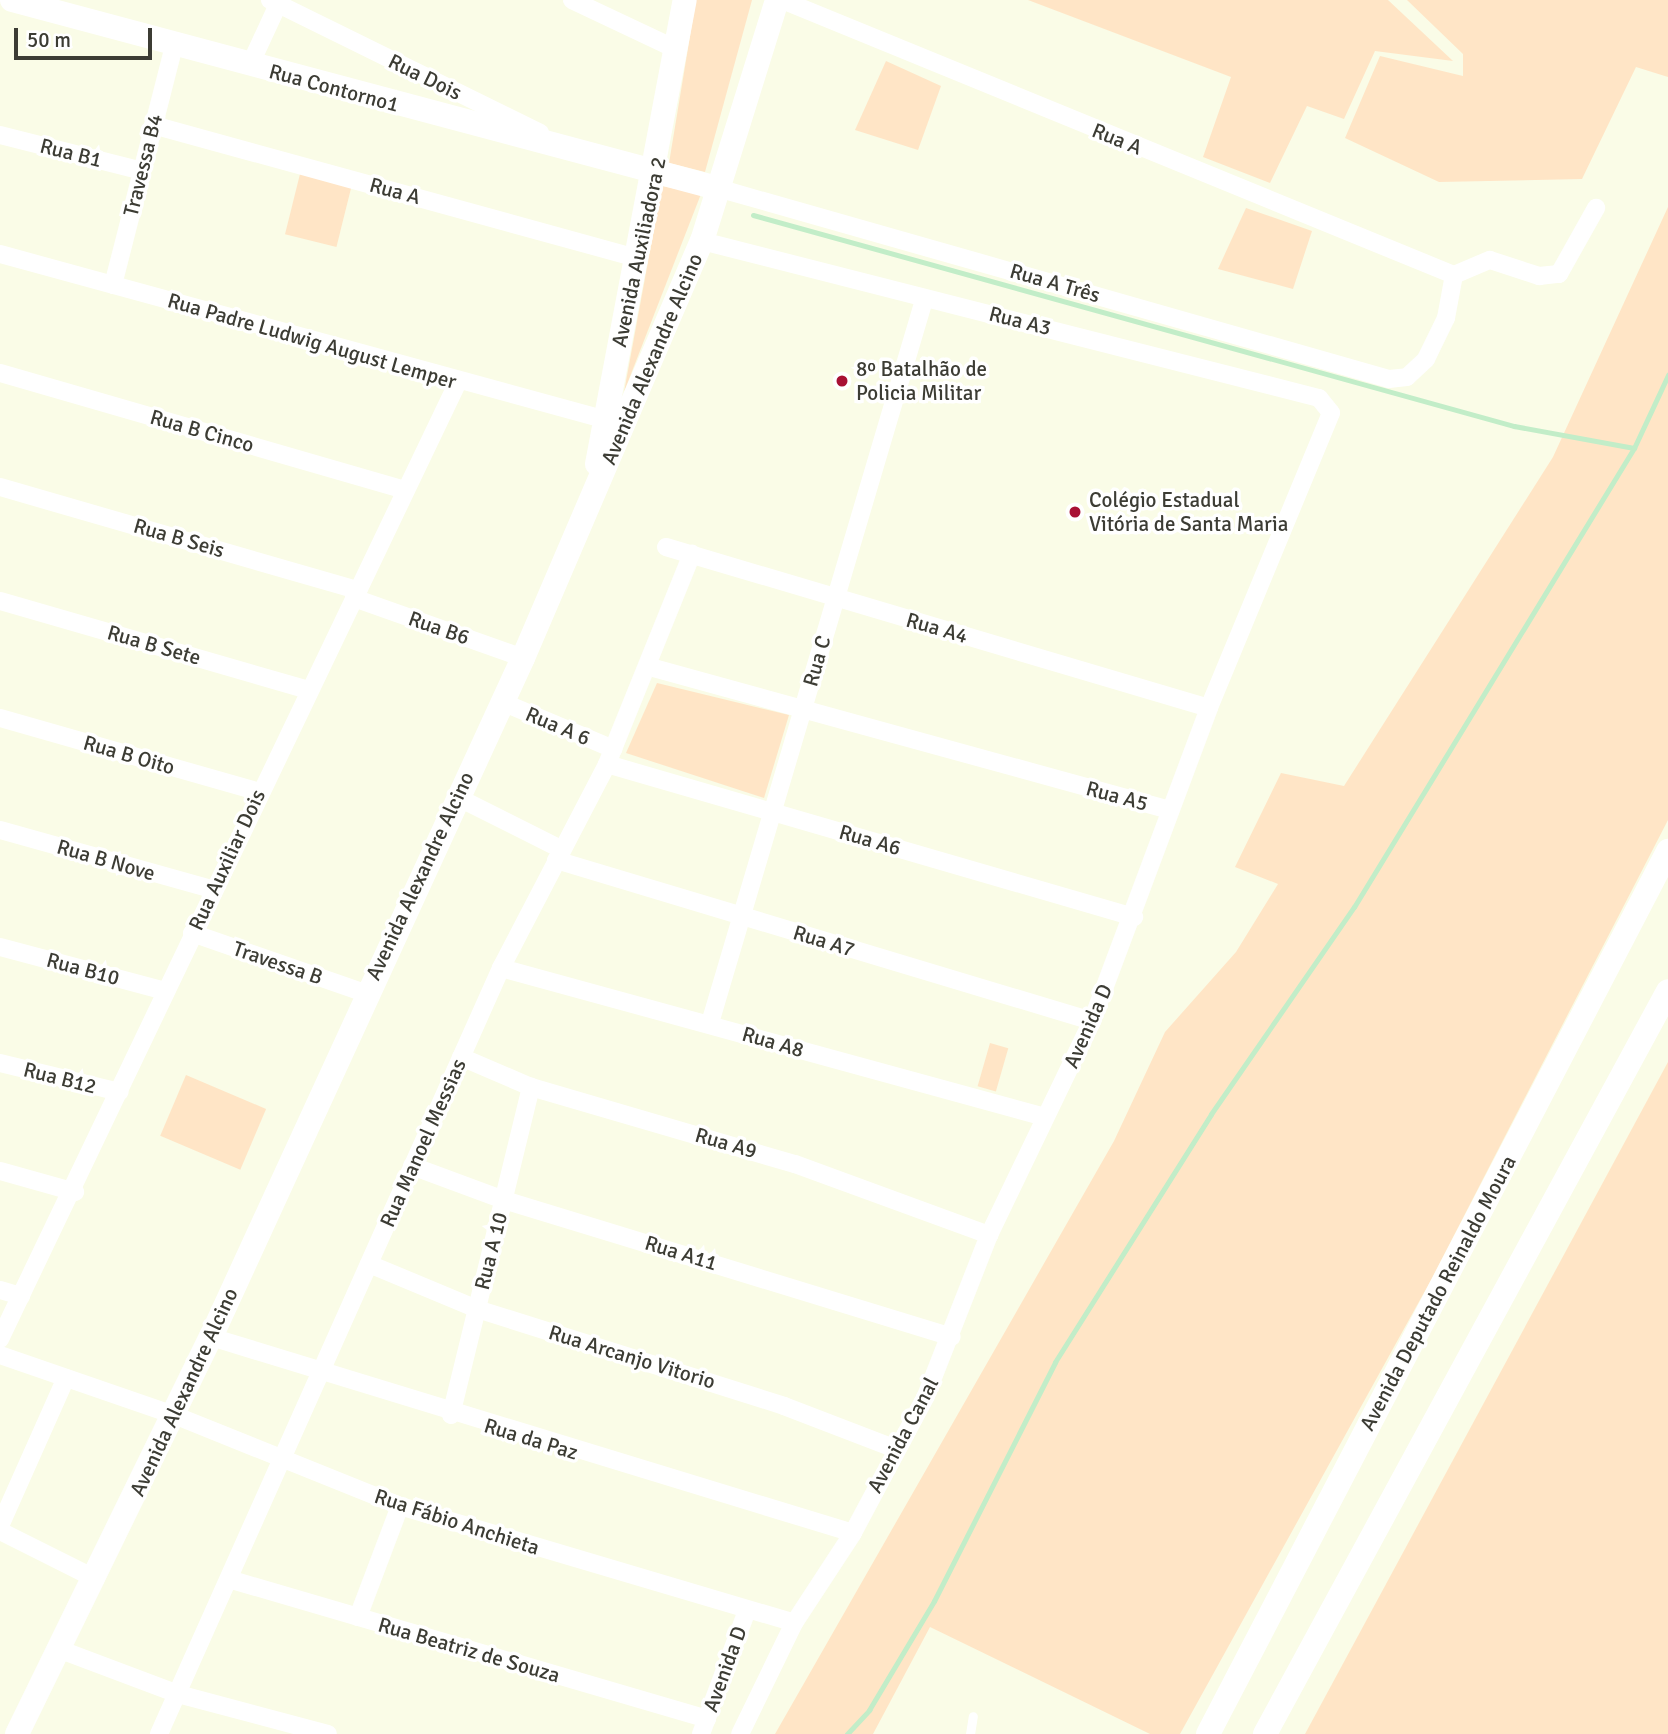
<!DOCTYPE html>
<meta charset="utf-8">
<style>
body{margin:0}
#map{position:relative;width:1668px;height:1734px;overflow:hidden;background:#fafce7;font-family:Signika,sans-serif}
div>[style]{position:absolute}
.green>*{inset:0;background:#ffe5c6;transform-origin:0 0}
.stream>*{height:5px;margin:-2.5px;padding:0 2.5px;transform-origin:2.5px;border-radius:2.5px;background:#c2edc8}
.lane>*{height:9px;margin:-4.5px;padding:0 4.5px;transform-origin:4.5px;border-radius:4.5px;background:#fff}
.street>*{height:18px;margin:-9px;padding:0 9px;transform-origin:9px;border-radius:9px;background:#fff}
.secondary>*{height:24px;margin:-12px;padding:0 12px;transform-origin:12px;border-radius:12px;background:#fff}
.dots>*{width:19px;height:19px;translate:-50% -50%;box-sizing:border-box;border:4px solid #fff;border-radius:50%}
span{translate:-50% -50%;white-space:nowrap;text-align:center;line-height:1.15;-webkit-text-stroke:7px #fff;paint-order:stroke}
.street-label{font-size:21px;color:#3c3c34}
.poi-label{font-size:21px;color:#3c3c34}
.left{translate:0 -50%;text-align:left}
.scale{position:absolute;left:14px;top:28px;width:138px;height:32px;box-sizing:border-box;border:4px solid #3c3c34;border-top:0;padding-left:9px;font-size:21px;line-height:24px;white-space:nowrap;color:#3c3c34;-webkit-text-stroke:5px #fff;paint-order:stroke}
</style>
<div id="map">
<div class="green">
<i style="clip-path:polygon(696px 0,752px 0,705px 172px,669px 163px)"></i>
<i style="clip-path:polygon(1028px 0,1388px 0,1453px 61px,1375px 51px,1344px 119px,1307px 106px,1270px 183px,1203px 157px,1231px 77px)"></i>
<i style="clip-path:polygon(1407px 0,1668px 0,1668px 77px,1636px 67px,1582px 179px,1439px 182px,1345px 138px,1380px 56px,1463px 76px,1463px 54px)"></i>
<i style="clip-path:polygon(886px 61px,941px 86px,918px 150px,855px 130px)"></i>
<i style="left:300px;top:174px;width:53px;height:62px;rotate:14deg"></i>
<i style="clip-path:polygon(662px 186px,701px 194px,624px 392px)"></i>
<i style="clip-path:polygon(1668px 207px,1668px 820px,1431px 1280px,1180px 1734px,1150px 1734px,930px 1627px,873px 1734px,775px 1734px,1114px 1141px,1165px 1032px,1236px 952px,1278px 884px,1235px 867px,1281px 773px,1344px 786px,1553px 457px)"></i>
<i style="clip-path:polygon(1246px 208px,1312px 231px,1293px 289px,1218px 269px)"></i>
<i style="clip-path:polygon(657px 683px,789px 715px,764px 798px,626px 753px)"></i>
<i style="left:990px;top:1043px;width:19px;height:45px;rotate:16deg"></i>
<i style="clip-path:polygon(1668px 1062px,1668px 1734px,1305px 1734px)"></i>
<i style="left:186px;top:1075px;width:87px;height:66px;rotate:23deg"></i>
</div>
<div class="stream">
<i style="left:753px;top:215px;width:790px;rotate:15.5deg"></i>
<i style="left:1514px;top:426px;width:122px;rotate:10.4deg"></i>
<i style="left:847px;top:1734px;width:33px;rotate:-47deg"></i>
<i style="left:869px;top:1710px;width:127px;rotate:-59.2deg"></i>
<i style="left:934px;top:1601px;width:268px;rotate:-63.1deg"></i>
<i style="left:1055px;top:1362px;width:293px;rotate:-57.8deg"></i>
<i style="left:1211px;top:1114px;width:252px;rotate:-55.4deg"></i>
<i style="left:1354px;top:907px;width:538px;rotate:-58.62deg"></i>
<i style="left:1634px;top:448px;width:81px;rotate:-65deg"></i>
</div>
<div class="lane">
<i style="left:970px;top:1734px;width:18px;rotate:-81deg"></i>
</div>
<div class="street">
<i style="left:270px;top:0;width:301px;rotate:26.2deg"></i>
<i style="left:572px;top:0;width:117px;rotate:25.3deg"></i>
<i style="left:782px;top:0;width:726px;rotate:22.26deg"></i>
<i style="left:250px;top:65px;width:72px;rotate:-65.2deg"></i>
<i style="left:153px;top:125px;width:502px;rotate:15.37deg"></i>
<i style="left:0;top:135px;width:146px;rotate:14.2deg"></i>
<i style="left:721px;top:189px;width:694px;rotate:15.88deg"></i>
<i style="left:1389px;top:379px;width:18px;rotate:-6deg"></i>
<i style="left:1407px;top:377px;width:26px;rotate:-43deg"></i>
<i style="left:1426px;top:359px;width:46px;rotate:-64deg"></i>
<i style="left:1446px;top:318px;width:44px;rotate:-79.5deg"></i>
<i style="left:702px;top:241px;width:637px;rotate:14.28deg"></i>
<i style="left:1319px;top:398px;width:19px;rotate:51deg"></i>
<i style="left:1331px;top:413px;width:319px;rotate:112.5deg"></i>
<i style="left:1209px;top:708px;width:334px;rotate:110.5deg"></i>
<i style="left:1092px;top:1021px;width:237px;rotate:115.7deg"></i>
<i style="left:989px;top:1235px;width:173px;rotate:111.4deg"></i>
<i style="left:926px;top:1396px;width:155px;rotate:118.1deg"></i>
<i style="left:853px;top:1533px;width:108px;rotate:123.2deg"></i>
<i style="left:794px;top:1623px;width:123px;rotate:115.9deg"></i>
<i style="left:0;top:254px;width:637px;rotate:15.3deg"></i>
<i style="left:1454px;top:275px;width:39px;rotate:-23deg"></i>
<i style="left:1490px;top:260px;width:52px;rotate:18.1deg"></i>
<i style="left:1539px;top:276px;width:20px;rotate:-6deg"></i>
<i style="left:1559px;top:274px;width:76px;rotate:-60.7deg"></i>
<i style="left:113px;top:285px;width:247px;rotate:-75.7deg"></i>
<i style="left:0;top:373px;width:422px;rotate:16.1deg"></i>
<i style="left:0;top:487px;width:373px;rotate:16.1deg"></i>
<i style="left:666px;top:547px;width:566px;rotate:16.52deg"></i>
<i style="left:354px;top:598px;width:179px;rotate:19.5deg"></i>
<i style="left:0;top:601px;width:321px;rotate:16.1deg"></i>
<i style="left:650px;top:667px;width:539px;rotate:15.38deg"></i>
<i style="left:502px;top:702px;width:121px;rotate:22.9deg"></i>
<i style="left:0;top:718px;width:269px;rotate:15.9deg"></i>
<i style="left:607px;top:764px;width:549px;rotate:16.19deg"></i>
<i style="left:457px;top:797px;width:116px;rotate:26.6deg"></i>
<i style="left:0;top:830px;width:220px;rotate:15.6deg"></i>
<i style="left:556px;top:860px;width:560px;rotate:16.72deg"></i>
<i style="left:192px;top:933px;width:183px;rotate:19.1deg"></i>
<i style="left:0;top:947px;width:171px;rotate:14.9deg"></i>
<i style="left:501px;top:968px;width:564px;rotate:15.32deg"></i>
<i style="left:710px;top:1023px;width:754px;rotate:-73.51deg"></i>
<i style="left:461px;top:1057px;width:76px;rotate:23.2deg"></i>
<i style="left:531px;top:1087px;width:275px;rotate:16.3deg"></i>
<i style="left:795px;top:1164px;width:207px;rotate:20.1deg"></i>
<i style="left:0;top:1063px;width:123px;rotate:13.6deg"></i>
<i style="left:412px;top:1166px;width:98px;rotate:20.3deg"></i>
<i style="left:504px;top:1200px;width:468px;rotate:17deg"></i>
<i style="left:0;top:1171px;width:78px;rotate:15.6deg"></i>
<i style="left:369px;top:1264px;width:117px;rotate:22.6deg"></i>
<i style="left:477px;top:1309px;width:322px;rotate:17.5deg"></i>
<i style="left:784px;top:1406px;width:120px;rotate:21deg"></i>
<i style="left:0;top:1290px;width:22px;rotate:16deg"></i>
<i style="left:211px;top:1337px;width:671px;rotate:16.98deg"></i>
<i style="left:0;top:1339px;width:1061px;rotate:-64.43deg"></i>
<i style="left:0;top:1355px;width:184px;rotate:19deg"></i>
<i style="left:174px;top:1415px;width:244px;rotate:21.9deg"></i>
<i style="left:400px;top:1506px;width:411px;rotate:16.5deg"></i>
<i style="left:451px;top:1415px;width:338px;rotate:-76.3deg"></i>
<i style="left:0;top:1526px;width:162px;rotate:-66deg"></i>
<i style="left:0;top:1531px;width:107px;rotate:26.6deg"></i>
<i style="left:232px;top:1580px;width:495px;rotate:16.3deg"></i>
<i style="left:358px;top:1617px;width:119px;rotate:-69.3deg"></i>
<i style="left:61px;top:1650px;width:125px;rotate:20.6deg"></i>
<i style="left:178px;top:1694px;width:155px;rotate:14.9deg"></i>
<i style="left:159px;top:1734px;width:839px;rotate:-65.94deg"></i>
<i style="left:501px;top:968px;width:230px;rotate:-62.5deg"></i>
<i style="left:607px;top:764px;width:227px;rotate:-68deg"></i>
<i style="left:701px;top:1734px;width:132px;rotate:-69.6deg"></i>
</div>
<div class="secondary">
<i style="left:12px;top:0;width:734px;rotate:14.93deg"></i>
<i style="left:597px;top:464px;width:472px;rotate:-79.3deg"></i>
<i style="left:17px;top:1734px;width:442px;rotate:-64deg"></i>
<i style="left:211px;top:1337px;width:747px;rotate:-65.32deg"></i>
<i style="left:523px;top:658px;width:454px;rotate:-66.8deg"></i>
<i style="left:702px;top:241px;width:252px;rotate:-72.7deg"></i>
<i style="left:1208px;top:1734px;width:996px;rotate:-62.48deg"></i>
<i style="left:1265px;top:1734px;width:845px;rotate:-61.52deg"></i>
</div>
<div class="dots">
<i style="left:842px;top:381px;background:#a81034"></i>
<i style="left:1075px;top:512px;background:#a81034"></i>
</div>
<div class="street-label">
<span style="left:425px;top:77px;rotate:26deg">Rua Dois</span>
<span style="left:334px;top:88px;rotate:15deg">Rua Contorno1</span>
<span style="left:1117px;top:139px;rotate:22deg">Rua A</span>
<span style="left:71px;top:153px;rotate:14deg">Rua B1</span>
<span style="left:143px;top:165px;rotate:-76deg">Travessa B4</span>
<span style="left:395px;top:191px;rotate:15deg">Rua A</span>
<span style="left:639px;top:252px;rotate:-78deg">Avenida Auxiliadora 2</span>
<span style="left:1055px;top:283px;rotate:16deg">Rua A Três</span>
<span style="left:1020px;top:321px;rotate:14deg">Rua A3</span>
<span style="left:312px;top:341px;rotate:16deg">Rua Padre Ludwig August Lemper</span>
<span style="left:652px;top:359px;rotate:-67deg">Avenida Alexandre Alcino</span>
<span style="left:202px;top:431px;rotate:16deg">Rua B Cinco</span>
<span style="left:179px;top:538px;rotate:16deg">Rua B Seis</span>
<span style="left:439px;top:628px;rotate:19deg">Rua B6</span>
<span style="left:937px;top:628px;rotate:16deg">Rua A4</span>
<span style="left:154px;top:645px;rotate:16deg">Rua B Sete</span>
<span style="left:817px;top:661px;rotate:-74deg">Rua C</span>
<span style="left:558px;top:726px;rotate:23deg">Rua A 6</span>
<span style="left:129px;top:755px;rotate:16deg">Rua B Oito</span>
<span style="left:1117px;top:796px;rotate:15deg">Rua A5</span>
<span style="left:870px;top:840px;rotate:16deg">Rua A6</span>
<span style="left:106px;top:860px;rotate:16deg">Rua B Nove</span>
<span style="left:227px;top:860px;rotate:-65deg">Rua Auxiliar Dois</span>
<span style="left:420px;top:876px;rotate:-65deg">Avenida Alexandre Alcino</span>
<span style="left:824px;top:941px;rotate:17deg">Rua A7</span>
<span style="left:278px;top:963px;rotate:19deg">Travessa B</span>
<span style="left:83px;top:969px;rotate:15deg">Rua B10</span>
<span style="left:1088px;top:1026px;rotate:-66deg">Avenida D</span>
<span style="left:773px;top:1042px;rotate:16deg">Rua A8</span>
<span style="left:60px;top:1078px;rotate:14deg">Rua B12</span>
<span style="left:423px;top:1143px;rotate:-66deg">Rua Manoel Messias</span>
<span style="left:726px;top:1143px;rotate:16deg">Rua A9</span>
<span style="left:491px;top:1251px;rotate:-76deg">Rua A 10</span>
<span style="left:681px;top:1253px;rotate:17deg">Rua A11</span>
<span style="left:1438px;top:1293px;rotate:-62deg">Avenida Deputado Reinaldo Moura</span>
<span style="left:632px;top:1357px;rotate:17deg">Rua Arcanjo Vitorio</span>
<span style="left:184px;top:1392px;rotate:-65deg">Avenida Alexandre Alcino</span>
<span style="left:903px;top:1435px;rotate:-62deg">Avenida Canal</span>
<span style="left:531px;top:1439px;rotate:17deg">Rua da Paz</span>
<span style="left:457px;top:1522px;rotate:18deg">Rua Fábio Anchieta</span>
<span style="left:469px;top:1650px;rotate:16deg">Rua Beatriz de Souza</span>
<span style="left:725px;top:1669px;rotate:-70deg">Avenida D</span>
</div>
<div class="poi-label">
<span class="left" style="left:856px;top:381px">8º Batalhão de<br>Policia Militar</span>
<span class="left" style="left:1089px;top:512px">Colégio Estadual<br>Vitória de Santa Maria</span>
</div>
<div class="scale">50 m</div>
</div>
